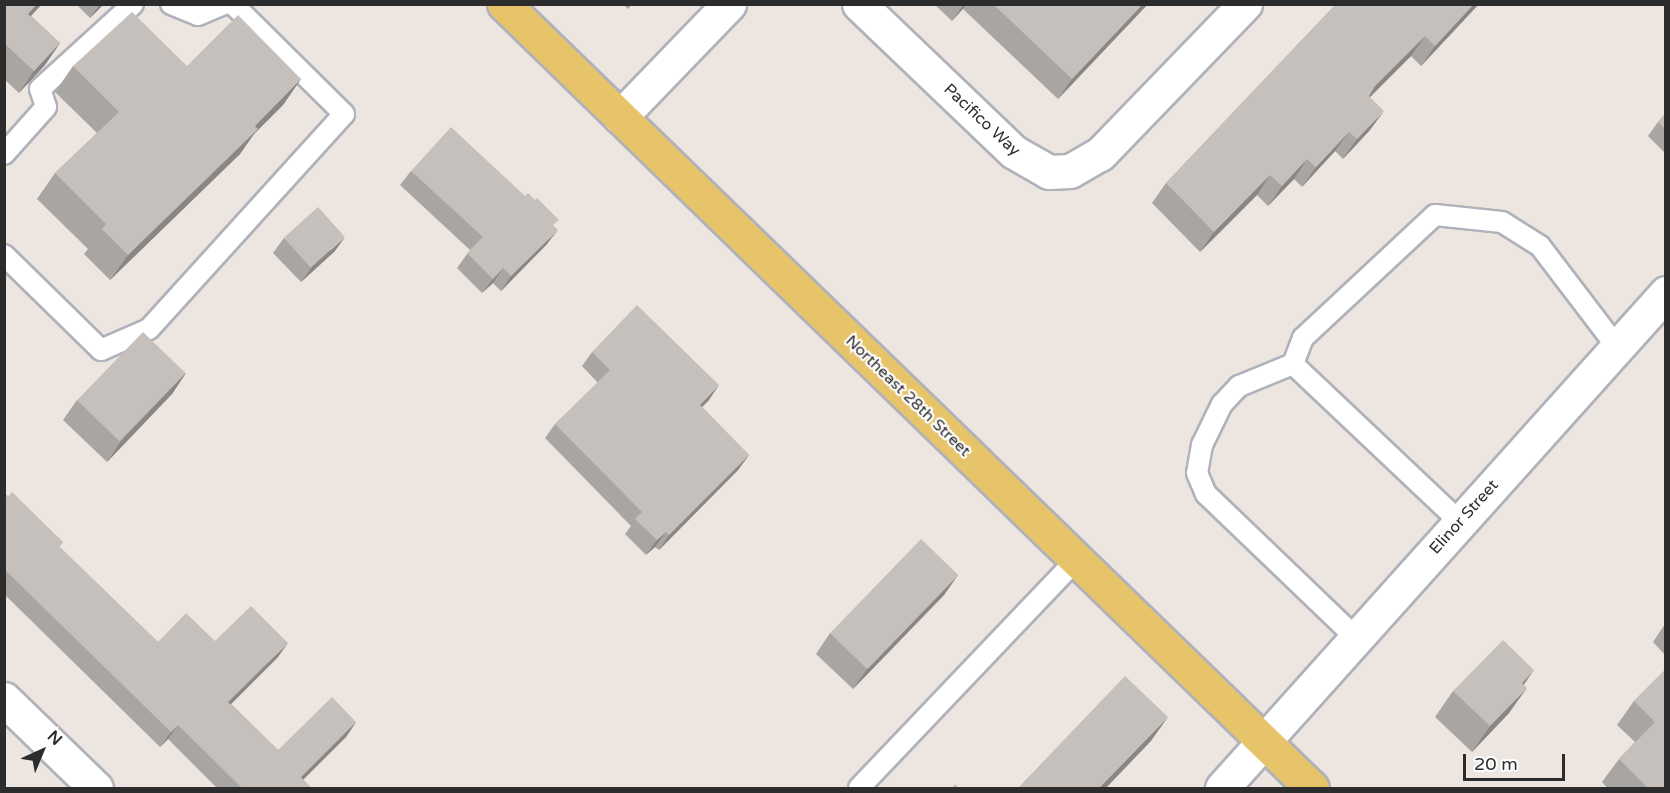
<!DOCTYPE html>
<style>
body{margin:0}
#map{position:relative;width:1670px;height:793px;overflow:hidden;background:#ede6e0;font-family:"Varela Round",sans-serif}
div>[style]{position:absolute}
.roads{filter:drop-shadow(2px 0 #b0b2bb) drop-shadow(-2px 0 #b0b2bb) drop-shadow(0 2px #b0b2bb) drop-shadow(0 -2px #b0b2bb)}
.service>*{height:20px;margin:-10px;padding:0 10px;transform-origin:10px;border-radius:10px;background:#fff}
.minor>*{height:33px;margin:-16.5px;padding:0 16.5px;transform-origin:16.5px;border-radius:16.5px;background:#fff}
.primary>*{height:33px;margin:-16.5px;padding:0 16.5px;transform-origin:16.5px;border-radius:16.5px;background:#e7c46a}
.wall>*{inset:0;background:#a9a5a2}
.shaded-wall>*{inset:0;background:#8a8684}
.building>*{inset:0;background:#c5c0bc;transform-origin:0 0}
span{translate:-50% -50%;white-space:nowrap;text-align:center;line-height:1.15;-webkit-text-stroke:4.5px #fff;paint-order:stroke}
.street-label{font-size:16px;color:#2c2c2c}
.frame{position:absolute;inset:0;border:6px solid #2c2c2c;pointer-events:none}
.north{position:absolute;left:12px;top:721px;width:60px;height:60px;-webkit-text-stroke:4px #fff;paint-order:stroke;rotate:44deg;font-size:16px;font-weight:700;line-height:24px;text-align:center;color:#2c2c2c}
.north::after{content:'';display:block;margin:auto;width:21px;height:27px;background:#2c2c2c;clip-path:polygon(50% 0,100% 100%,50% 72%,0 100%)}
.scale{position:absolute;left:1463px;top:754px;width:102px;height:27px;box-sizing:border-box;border:3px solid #2c2c2c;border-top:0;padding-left:8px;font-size:18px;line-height:21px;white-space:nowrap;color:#2c2c2c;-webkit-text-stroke:4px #fff;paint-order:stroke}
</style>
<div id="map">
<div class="roads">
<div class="service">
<i style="left:171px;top:4px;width:29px;rotate:22deg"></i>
<i style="left:198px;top:15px;width:28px;rotate:-23deg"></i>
<i style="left:4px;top:154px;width:63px;rotate:-48.2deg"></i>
<i style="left:46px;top:107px;width:19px;rotate:-108deg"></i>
<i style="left:40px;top:89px;width:126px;rotate:-42.4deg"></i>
<i style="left:4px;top:255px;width:136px;rotate:44.4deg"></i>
<i style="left:101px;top:350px;width:52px;rotate:-23.6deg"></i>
<i style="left:149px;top:329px;width:290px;rotate:-47.8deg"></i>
<i style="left:344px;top:114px;width:156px;rotate:-135.3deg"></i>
<i style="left:1293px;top:364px;width:58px;rotate:157.8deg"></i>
<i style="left:1239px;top:386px;width:25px;rotate:133deg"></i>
<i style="left:1222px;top:404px;width:46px;rotate:116deg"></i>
<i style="left:1202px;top:445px;width:28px;rotate:100deg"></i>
<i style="left:1197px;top:473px;width:23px;rotate:67deg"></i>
<i style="left:1206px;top:494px;width:208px;rotate:43.8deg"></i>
<i style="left:1460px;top:522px;width:230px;rotate:-136.6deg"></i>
<i style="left:1293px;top:364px;width:28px;rotate:-69deg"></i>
<i style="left:1303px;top:338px;width:180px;rotate:-43deg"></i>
<i style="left:1435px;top:215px;width:67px;rotate:6deg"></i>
<i style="left:1502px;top:222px;width:45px;rotate:32.3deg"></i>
<i style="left:1540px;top:246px;width:127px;rotate:52.7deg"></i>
<i style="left:859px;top:788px;width:315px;rotate:-46.4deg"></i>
</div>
<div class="minor">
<i style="left:859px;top:4px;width:214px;rotate:43.7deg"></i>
<i style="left:1014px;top:152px;width:40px;rotate:29.7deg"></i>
<i style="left:1049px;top:172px;width:21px;rotate:-3deg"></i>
<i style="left:1070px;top:171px;width:34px;rotate:-30deg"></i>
<i style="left:1100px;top:154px;width:209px;rotate:-46deg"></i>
<i style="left:620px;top:117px;width:157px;rotate:-46deg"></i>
<i style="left:4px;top:699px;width:128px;rotate:44.1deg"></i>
<i style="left:1222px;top:788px;width:665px;rotate:-48.11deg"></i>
</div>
<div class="primary">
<i style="left:504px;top:4px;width:1126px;rotate:44.14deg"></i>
</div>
</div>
<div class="wall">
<i style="clip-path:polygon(4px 4px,42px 4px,31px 16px,60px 43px,45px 65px,19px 93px,4px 79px)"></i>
<i style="clip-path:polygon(76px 4px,104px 4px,90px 18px)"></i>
<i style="clip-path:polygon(623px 4px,632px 4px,628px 9px)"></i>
<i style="clip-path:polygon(934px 4px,1148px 4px,1058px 99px,963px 9px,952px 21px)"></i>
<i style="clip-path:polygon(1336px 4px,1479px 4px,1421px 66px,1411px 56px,1370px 97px,1370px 130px,1343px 159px,1335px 151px,1302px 187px,1294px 179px,1268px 206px,1257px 195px,1200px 252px,1152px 203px,1166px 183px)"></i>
<i style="clip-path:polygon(73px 66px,187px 66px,301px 79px,283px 105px,254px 134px,240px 154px,110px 280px,84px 254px,88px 249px,37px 199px,55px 173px,97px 133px,55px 92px)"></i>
<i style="clip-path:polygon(1665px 114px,1665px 153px,1648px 136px,1658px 122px)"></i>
<i style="clip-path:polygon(411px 171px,554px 226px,547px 244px,501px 291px,493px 283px,482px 293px,457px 268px,470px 250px,400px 185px)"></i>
<i style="clip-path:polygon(284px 238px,335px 251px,301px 282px,273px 253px)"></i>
<i style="clip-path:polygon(592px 352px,709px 400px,702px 407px,749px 455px,738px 470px,659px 550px,655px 547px,646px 555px,625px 534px,631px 526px,545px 438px,555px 424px,598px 383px,582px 366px)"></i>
<i style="clip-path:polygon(186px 373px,172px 394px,107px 462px,63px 420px,77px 400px)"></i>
<i style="clip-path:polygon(4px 493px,63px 542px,59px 547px,158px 642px,215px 641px,278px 657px,231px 704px,278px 750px,356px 722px,346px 737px,303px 779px,312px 789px,218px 789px,168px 739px,160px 747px,4px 594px)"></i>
<i style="clip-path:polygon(958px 575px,944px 595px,853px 689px,816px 654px,830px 633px)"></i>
<i style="clip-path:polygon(1665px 624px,1665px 655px,1653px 642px)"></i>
<i style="clip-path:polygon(1665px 670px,1665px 789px,1608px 789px,1602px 782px,1619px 759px,1635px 742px,1617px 725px,1634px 701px)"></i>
<i style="clip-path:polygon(1524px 685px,1509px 713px,1472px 752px,1435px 717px,1453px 691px)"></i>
</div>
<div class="shaded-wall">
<i style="clip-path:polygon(37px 4px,42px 4px,13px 35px,28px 14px)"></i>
<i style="clip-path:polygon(100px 4px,104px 4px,90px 18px)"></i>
<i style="clip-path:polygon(964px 4px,967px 4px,952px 21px)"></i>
<i style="clip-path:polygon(1143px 4px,1148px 4px,1058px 99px,1072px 79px)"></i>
<i style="clip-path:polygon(1474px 4px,1479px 4px,1421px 66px,1435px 46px)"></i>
<i style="clip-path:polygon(1425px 36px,1411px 56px,1361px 106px,1375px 86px)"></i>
<i style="clip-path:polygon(60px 43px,45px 65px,19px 93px,34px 71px)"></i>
<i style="clip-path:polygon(301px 79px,283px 105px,254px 134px,240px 154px,110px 280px,128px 255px)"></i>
<i style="clip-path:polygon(1384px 111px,1370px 130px,1343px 159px,1357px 139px)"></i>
<i style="clip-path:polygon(1349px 132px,1335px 151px,1302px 187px,1316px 167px)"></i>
<i style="clip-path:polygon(1307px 159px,1294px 179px,1268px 206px,1282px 186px)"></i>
<i style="clip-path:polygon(1270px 175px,1257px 195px,1200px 252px,1214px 232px)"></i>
<i style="clip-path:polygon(558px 230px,547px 244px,501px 291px,511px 276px)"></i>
<i style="clip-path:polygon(345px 237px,335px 251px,301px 282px,311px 268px)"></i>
<i style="clip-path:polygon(503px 268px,493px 283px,482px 293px,493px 279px)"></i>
<i style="clip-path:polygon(186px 373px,172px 394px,107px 462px,121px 441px)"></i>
<i style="clip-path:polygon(719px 385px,709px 400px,689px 420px,700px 405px)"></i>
<i style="clip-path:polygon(749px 455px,738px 470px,659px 550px,669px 535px)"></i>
<i style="clip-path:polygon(666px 532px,655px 547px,646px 555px,657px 540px)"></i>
<i style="clip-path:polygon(958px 575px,944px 595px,853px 689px,867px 669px)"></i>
<i style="clip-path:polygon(288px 643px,278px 657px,218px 717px,228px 702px)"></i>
<i style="clip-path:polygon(1534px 670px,1516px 696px,1522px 683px)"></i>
<i style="clip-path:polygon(1527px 688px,1509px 713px,1472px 752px,1490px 726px)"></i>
<i style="clip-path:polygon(1168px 717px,1151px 741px,1105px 789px,1098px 789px)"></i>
<i style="clip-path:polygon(356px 722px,346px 737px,294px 789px,301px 777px)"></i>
<i style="clip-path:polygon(178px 725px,168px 739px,160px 747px,171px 732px)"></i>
</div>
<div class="building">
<i style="clip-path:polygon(4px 4px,37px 4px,28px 14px,60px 43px,34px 71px,4px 43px)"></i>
<i style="clip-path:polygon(993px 4px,1143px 4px,1072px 79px)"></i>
<i style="clip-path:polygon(1336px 4px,1474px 4px,1435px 46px,1425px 36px,1375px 86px,1369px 96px,1384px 111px,1357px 139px,1349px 132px,1316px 167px,1307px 159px,1282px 186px,1270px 175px,1214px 232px,1166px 183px)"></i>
<i style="clip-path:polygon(132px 12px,187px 66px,238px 15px,301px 79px,255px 126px,258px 129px,128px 255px,102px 229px,106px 224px,55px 173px,119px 112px,73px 66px)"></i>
<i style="clip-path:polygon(1665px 114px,1665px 129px,1658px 122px)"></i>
<i style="clip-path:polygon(451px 127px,525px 196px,528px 193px,535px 200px,537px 198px,559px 220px,553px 225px,558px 230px,511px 276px,503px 268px,493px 279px,467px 253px,483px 237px,411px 171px)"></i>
<i style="left:318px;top:207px;width:40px;height:46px;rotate:48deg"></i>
<i style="clip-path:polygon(637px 305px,719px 385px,700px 405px,749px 455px,669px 535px,666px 532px,657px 540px,635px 519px,642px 512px,555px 424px,610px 370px,592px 352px)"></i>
<i style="left:143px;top:332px;width:59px;height:95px;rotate:44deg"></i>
<i style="clip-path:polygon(12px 492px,63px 542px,59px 546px,158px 642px,186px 613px,215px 641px,251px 606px,288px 643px,228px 702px,278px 750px,332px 697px,356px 722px,301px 777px,312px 789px,243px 789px,178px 725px,171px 732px,4px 569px,4px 493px,8px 497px)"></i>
<i style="left:921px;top:539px;width:52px;height:131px;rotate:44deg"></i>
<i style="clip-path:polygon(1503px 640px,1534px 670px,1522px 683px,1527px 688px,1490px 726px,1453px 691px)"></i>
<i style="clip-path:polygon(1665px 670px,1665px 789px,1649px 789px,1619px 759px,1655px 722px,1634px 701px)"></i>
<i style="clip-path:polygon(1125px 676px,1168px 717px,1098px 789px,1017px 789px)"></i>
<i style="clip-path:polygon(955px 784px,960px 789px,951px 789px)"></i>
</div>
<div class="street-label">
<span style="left:982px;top:120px;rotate:43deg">Pacifico Way</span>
<span style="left:908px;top:396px;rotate:44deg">Northeast 28th Street</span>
<span style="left:1464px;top:517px;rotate:-48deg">Elinor Street</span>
</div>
<div class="frame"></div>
<div class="north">N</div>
<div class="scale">20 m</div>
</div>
